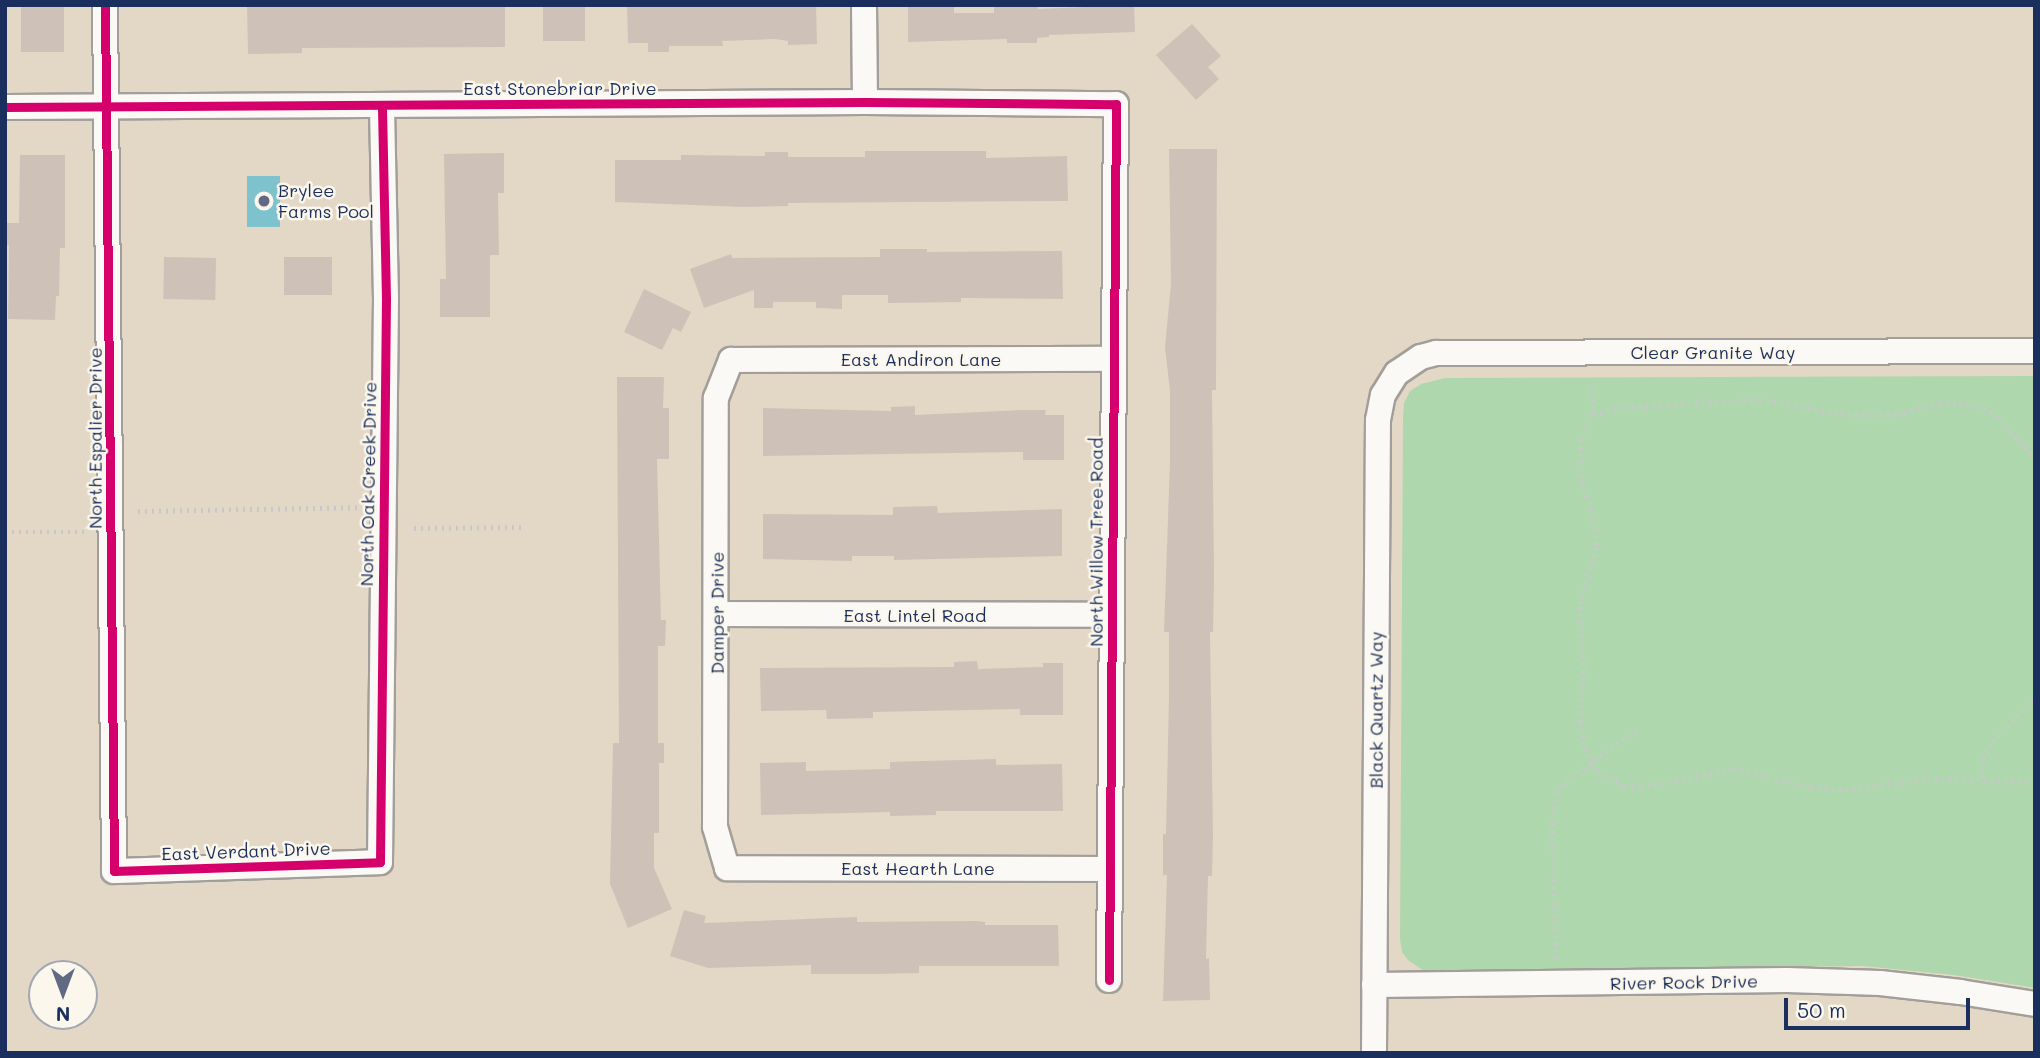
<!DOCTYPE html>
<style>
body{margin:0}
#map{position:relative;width:2040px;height:1058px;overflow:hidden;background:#e3d8c6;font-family:Mali,sans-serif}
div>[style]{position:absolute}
.green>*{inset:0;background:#aed7ad}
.water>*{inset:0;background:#7ec2ce;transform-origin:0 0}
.building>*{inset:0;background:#cec1b7;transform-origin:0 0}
.path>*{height:4.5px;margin-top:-2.25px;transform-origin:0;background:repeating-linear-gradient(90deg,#c9c8c8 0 2px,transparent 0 7px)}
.roads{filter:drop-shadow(2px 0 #a29e9a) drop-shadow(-2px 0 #a29e9a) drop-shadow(0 2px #a29e9a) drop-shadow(0 -2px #a29e9a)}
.street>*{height:24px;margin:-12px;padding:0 12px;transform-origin:12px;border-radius:12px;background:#fbf9f6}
.cycleway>*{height:9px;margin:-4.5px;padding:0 4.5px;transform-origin:4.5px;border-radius:4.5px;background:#d6006c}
.dots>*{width:19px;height:19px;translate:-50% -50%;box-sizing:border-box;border:4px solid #fbf7ec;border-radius:50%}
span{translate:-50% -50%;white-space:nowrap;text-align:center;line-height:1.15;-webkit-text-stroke:5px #fbf7ec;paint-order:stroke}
.street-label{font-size:18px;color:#1b2f5e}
.poi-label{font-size:18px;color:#1b2f5e}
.left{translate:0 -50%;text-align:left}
.frame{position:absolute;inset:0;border:7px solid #1b2f5e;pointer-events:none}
.north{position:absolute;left:28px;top:960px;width:70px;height:70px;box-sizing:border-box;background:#fbf7ec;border:2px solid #a1a7b3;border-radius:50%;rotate:180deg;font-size:19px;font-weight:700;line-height:28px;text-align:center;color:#1b2f5e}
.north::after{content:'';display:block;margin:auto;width:24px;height:32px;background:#616a82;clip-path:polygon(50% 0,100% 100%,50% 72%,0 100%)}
.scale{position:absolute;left:1784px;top:998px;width:186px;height:32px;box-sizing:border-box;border:4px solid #1b2f5e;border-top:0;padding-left:9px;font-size:21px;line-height:24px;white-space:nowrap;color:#1b2f5e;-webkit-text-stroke:5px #fbf7ec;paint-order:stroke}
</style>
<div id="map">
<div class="green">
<i style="clip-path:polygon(2035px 376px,2035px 988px,1954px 975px,1863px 966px,1424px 971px,1408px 960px,1402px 952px,1400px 939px,1403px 418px,1404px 403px,1410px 391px,1421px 384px,1445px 378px)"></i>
</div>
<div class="water">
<i style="left:247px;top:176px;width:33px;height:51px"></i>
</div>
<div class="building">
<i style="left:21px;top:5px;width:43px;height:47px"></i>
<i style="clip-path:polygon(247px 5px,505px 5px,505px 47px,302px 48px,302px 53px,248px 54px)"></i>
<i style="left:543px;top:5px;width:42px;height:36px"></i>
<i style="clip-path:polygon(627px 5px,816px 5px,817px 44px,788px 45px,788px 41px,775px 39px,722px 41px,723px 46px,669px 46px,669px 52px,648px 52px,648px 43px,628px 43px)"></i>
<i style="clip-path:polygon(908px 5px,954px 5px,954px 13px,994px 13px,994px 5px,1038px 5px,1038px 9px,1134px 5px,1135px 32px,1049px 35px,1049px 37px,1037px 38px,1037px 43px,1007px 43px,1007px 39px,908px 42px)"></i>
<i style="clip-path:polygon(1192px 24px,1221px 56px,1208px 67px,1219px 79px,1196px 100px,1156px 55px)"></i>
<i style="clip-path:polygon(1169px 149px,1217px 149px,1216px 390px,1212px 390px,1214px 576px,1213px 632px,1210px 632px,1213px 835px,1212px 876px,1208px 876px,1206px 959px,1209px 958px,1210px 1000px,1163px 1001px,1167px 875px,1163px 875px,1163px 834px,1166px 834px,1169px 696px,1169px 632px,1164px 632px,1170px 462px,1170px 391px,1165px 347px,1171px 284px)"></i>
<i style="clip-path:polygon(865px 151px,986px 151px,986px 158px,1067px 156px,1068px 201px,788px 203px,788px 206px,744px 207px,615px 202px,615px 160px,681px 160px,681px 155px,765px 156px,765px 152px,788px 152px,788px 157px,865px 157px)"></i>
<i style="clip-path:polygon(504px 153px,504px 193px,498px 193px,499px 255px,490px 255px,490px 317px,440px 317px,440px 279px,446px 279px,444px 154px)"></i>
<i style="clip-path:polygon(20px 155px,65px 155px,65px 248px,60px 248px,59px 296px,56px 296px,55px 320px,8px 319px,9px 245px,5px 245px,5px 223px,19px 223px)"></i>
<i style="clip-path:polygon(880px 249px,927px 249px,927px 252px,1062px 251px,1063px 299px,961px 298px,961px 302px,888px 303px,888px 295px,842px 295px,842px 309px,816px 308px,816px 302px,773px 302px,773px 308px,754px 308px,754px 290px,704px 308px,690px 269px,731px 254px,732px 258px,880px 257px)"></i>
<i style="left:164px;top:257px;width:52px;height:42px;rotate:1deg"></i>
<i style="left:332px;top:257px;width:38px;height:48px;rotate:90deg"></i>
<i style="clip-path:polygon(644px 289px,691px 312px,681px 332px,673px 328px,662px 350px,624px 332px)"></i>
<i style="clip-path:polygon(617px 377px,664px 377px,663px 408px,669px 408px,669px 459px,657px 459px,661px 620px,666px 620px,665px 646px,658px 646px,658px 743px,664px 743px,664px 763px,659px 763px,659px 833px,654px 833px,654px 868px,672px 909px,628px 928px,610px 884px,613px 743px,619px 743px)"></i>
<i style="clip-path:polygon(915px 406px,915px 415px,1024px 410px,1046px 410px,1045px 415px,1064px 415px,1064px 460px,1023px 460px,1023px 452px,763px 456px,763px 408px,891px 411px,891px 407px)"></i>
<i style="clip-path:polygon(937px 506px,938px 513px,1062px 509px,1062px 556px,894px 560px,894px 556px,852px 556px,852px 561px,763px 559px,763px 514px,893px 515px,893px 507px)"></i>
<i style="clip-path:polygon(977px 661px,978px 669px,1043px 667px,1043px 663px,1063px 663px,1063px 715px,1020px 715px,1020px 709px,873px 712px,873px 718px,827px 719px,826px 710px,761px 711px,760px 668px,954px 667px,954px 662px)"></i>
<i style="clip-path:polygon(996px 759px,996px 765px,1062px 764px,1063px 811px,936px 811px,936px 815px,890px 816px,890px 812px,761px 815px,760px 763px,806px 762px,806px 771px,890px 769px,890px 762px)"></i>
<i style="clip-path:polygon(684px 910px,706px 916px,704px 923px,857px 917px,857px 922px,976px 921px,985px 922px,985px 925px,1058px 925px,1059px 966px,919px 966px,919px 973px,874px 974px,811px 974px,811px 965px,708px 968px,670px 956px)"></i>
</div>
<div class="path">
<i style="left:1593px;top:386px;width:28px;rotate:90deg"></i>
<i style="left:1593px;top:414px;width:29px;rotate:115deg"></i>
<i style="left:1581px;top:440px;width:35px;rotate:92deg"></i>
<i style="left:1580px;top:475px;width:42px;rotate:72deg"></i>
<i style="left:1593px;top:515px;width:33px;rotate:83deg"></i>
<i style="left:1597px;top:548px;width:62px;rotate:107deg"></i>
<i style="left:1579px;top:607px;width:57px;rotate:85deg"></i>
<i style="left:1584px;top:664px;width:58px;rotate:93.9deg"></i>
<i style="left:1580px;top:722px;width:27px;rotate:80deg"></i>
<i style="left:1585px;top:749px;width:26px;rotate:62deg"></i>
<i style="left:1597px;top:772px;width:30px;rotate:27deg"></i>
<i style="left:1624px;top:786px;width:17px;rotate:3deg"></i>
<i style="left:1641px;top:787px;width:95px;rotate:-11deg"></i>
<i style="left:1734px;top:769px;width:79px;rotate:13.2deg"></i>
<i style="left:1811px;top:787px;width:35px;rotate:5deg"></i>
<i style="left:1846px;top:790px;width:83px;rotate:-8.3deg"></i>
<i style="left:1928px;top:778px;width:107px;rotate:2.1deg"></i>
<i style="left:1593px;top:414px;width:26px;rotate:-13deg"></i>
<i style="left:1618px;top:408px;width:142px;rotate:-3.6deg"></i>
<i style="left:1760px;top:399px;width:82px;rotate:10.5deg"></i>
<i style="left:1841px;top:414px;width:32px;rotate:2deg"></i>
<i style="left:1873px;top:415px;width:24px;rotate:-2deg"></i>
<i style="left:1897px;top:414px;width:44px;rotate:-14.3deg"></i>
<i style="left:1940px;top:403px;width:19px"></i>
<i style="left:1959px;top:403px;width:25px;rotate:11deg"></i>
<i style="left:1984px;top:408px;width:15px;rotate:32deg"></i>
<i style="left:1997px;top:416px;width:57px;rotate:47.9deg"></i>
<i style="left:138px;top:511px;width:222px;rotate:-1deg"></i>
<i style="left:414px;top:528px;width:112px;rotate:-0.5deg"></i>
<i style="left:5px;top:532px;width:79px"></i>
<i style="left:1981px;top:778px;width:19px;rotate:-84deg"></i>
<i style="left:1983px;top:759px;width:20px;rotate:-63deg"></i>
<i style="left:1992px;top:741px;width:61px;rotate:-45deg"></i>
<i style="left:1556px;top:959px;width:137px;rotate:-91.7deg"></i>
<i style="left:1552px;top:822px;width:31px;rotate:-81deg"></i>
<i style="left:1557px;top:791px;width:13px;rotate:-48deg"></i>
<i style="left:1566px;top:781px;width:89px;rotate:-35.8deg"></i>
</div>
<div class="roads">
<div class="street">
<i style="left:105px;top:5px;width:866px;rotate:89.4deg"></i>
<i style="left:114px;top:871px;width:266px;rotate:-1.9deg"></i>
<i style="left:380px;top:862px;width:563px;rotate:-89.39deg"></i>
<i style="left:386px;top:299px;width:194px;rotate:-91.2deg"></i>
<i style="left:864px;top:5px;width:97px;rotate:89.4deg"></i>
<i style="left:5px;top:107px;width:860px;rotate:-0.33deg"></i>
<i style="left:865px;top:102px;width:251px;rotate:0.5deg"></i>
<i style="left:1116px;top:104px;width:876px;rotate:90.46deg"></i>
<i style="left:717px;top:614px;width:395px;rotate:0.1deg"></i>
<i style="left:1109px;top:869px;width:382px;rotate:-179.9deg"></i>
<i style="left:727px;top:868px;width:43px;rotate:-106.3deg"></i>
<i style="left:715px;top:827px;width:429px;rotate:-89.9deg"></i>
<i style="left:716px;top:398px;width:41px;rotate:-68.5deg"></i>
<i style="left:731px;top:360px;width:381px;rotate:-0.2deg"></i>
<i style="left:1374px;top:985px;width:413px;rotate:-0.7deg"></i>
<i style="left:1787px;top:980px;width:93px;rotate:1.8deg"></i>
<i style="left:1880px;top:983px;width:81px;rotate:6.4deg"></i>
<i style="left:1960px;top:992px;width:76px;rotate:9.1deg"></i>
<i style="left:1374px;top:1053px;width:633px;rotate:-89.64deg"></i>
<i style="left:1378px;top:420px;width:25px;rotate:-79deg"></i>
<i style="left:1383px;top:395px;width:26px;rotate:-58deg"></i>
<i style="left:1397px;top:373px;width:29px;rotate:-34deg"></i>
<i style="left:1421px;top:357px;width:16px;rotate:-15deg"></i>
<i style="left:1436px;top:353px;width:599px;rotate:-0.19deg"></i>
</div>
</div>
<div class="cycleway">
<i style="left:105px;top:5px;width:866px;rotate:89.4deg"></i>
<i style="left:114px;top:871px;width:266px;rotate:-1.9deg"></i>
<i style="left:380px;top:862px;width:563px;rotate:-89.39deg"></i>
<i style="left:386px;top:299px;width:194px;rotate:-91.2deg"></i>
<i style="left:5px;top:107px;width:860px;rotate:-0.33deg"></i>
<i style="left:865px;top:102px;width:251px;rotate:0.5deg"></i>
<i style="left:1116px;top:104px;width:876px;rotate:90.46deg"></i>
</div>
<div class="dots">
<i style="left:264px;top:201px;background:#616a82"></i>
</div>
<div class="street-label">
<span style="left:560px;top:88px">East Stonebriar Drive</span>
<span style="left:1713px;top:352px">Clear Granite Way</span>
<span style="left:921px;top:359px">East Andiron Lane</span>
<span style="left:95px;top:438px;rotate:-90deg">North Espalier Drive</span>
<span style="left:368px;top:484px;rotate:-89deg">North Oak Creek Drive</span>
<span style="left:1096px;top:542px;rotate:-90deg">North Willow Tree Road</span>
<span style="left:717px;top:613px;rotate:-90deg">Damper Drive</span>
<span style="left:915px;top:615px">East Lintel Road</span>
<span style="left:1376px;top:710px;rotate:-90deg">Black Quartz Way</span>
<span style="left:246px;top:851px;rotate:-2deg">East Verdant Drive</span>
<span style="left:918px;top:868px">East Hearth Lane</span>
<span style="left:1684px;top:982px;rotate:-1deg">River Rock Drive</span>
</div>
<div class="poi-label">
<span class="left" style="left:278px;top:201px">Brylee<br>Farms Pool</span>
</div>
<div class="frame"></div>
<div class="north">N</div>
<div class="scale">50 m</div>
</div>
